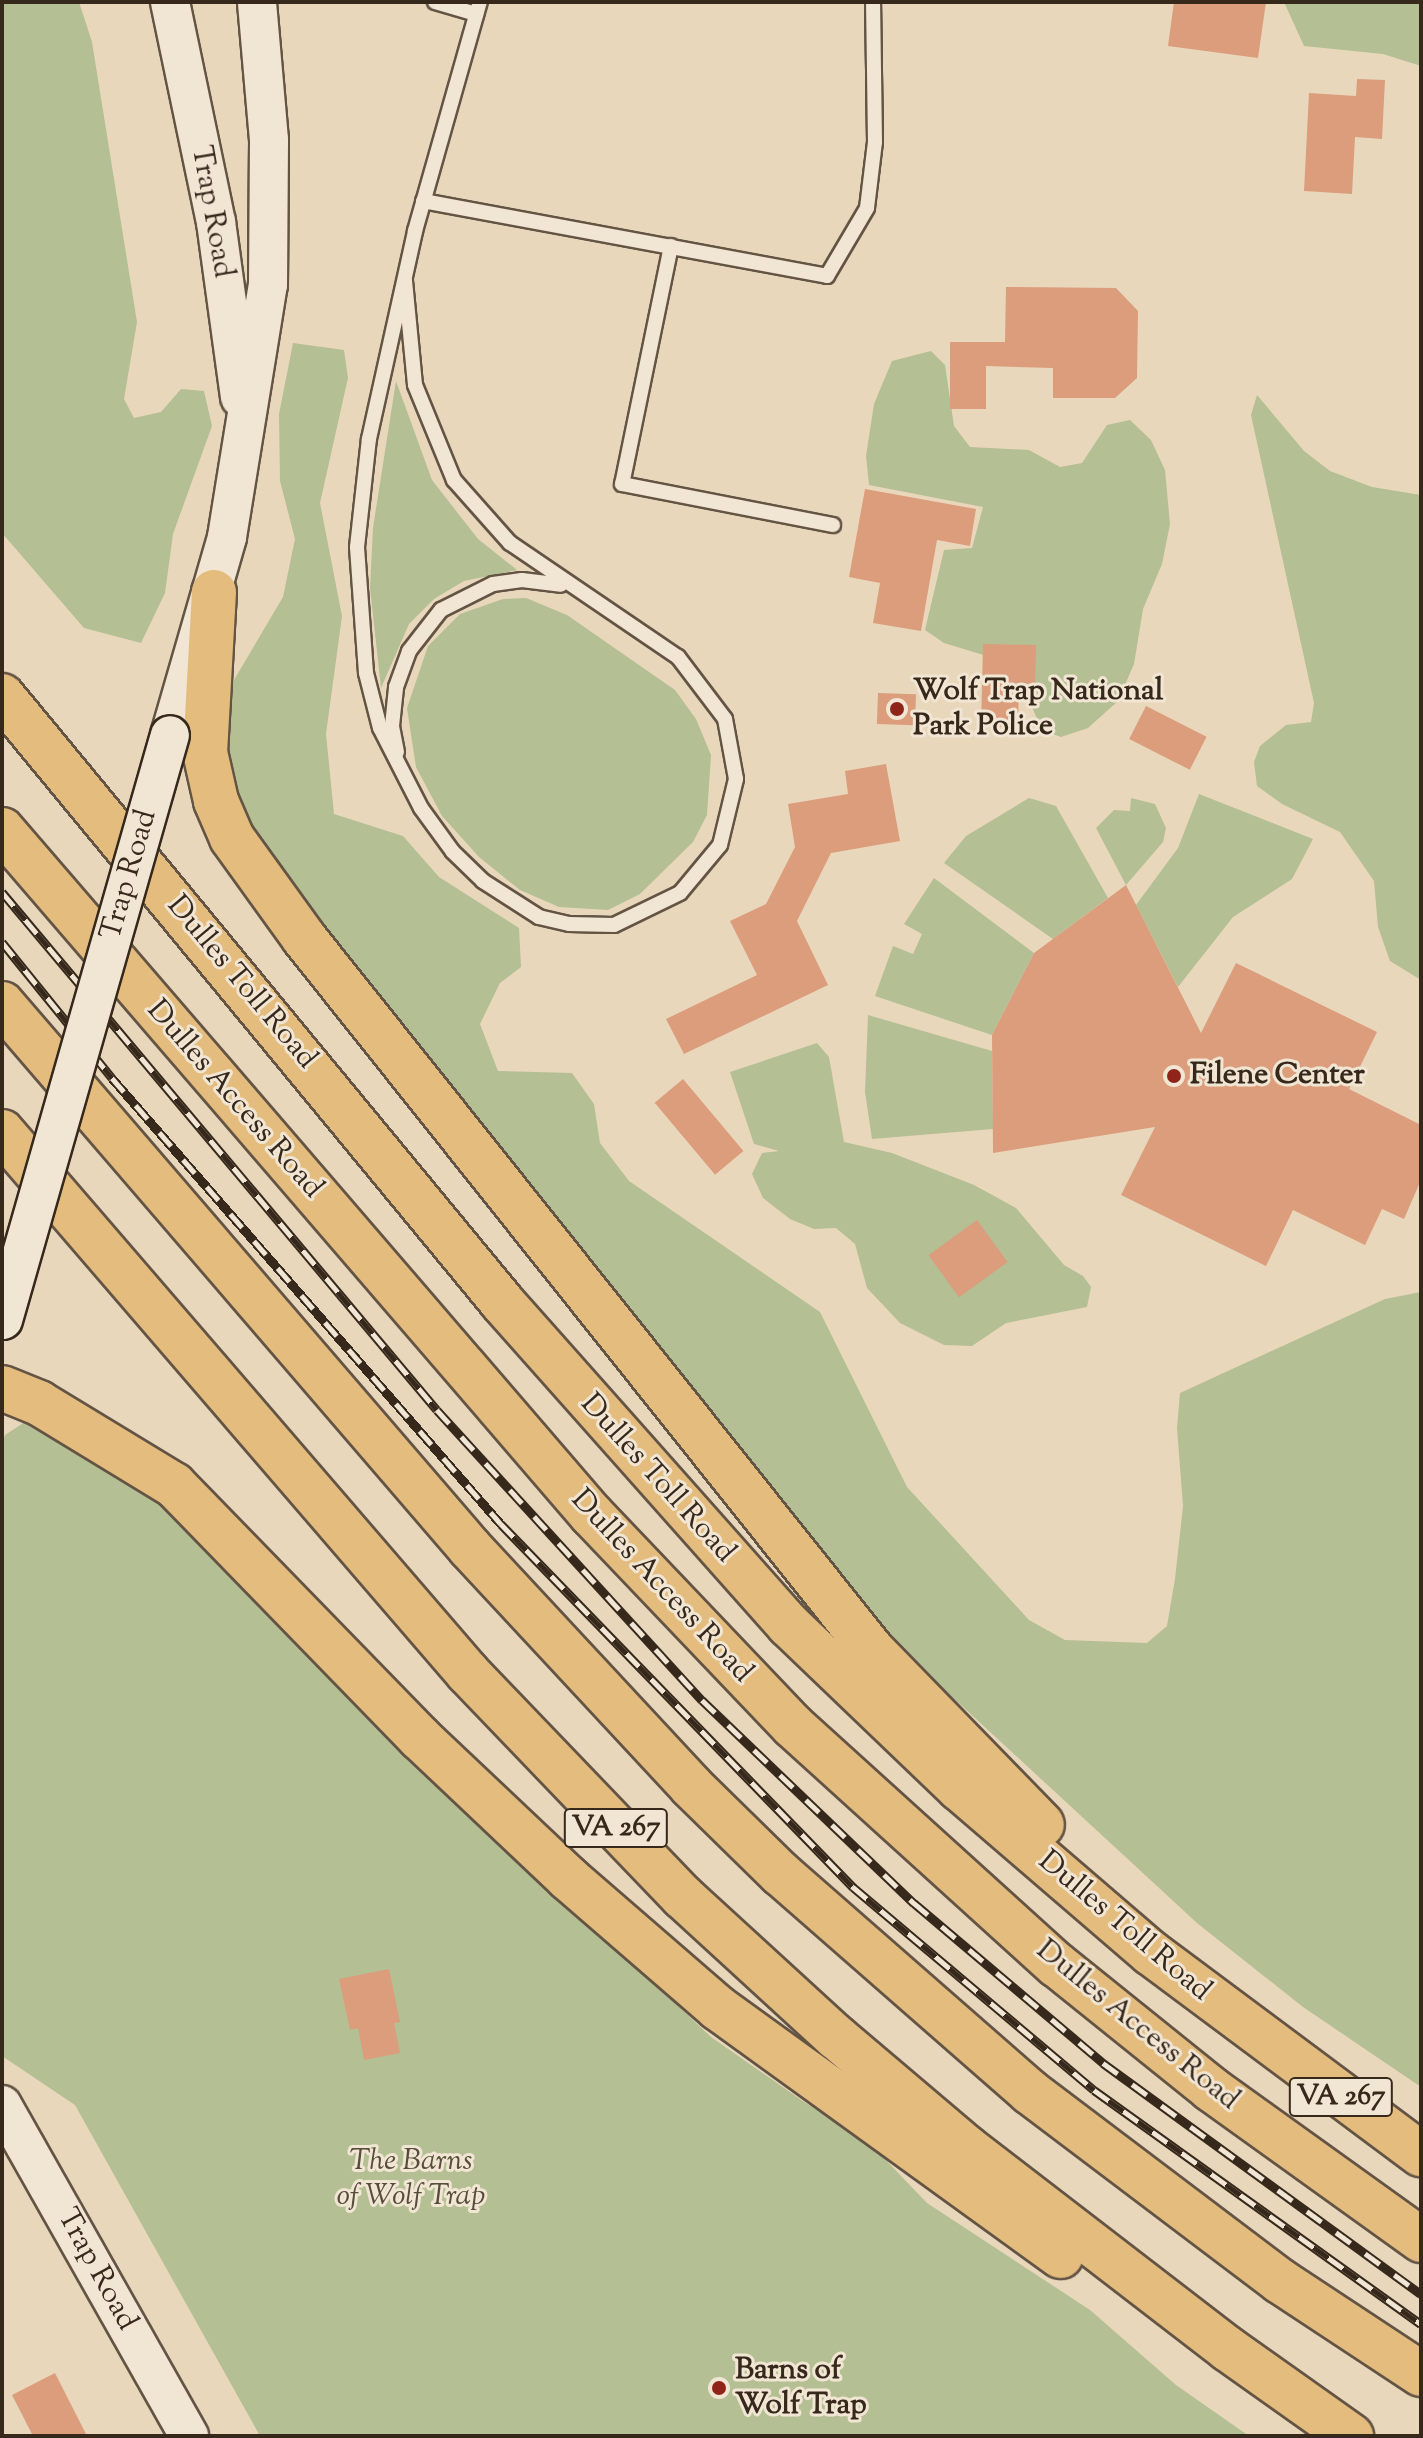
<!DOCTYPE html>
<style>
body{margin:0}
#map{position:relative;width:1423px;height:2438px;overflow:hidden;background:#e9d7bc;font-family:"Sorts Mill Goudy",serif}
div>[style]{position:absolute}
.green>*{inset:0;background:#b4bf93}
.building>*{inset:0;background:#db9d7c;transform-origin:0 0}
.roads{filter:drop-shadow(2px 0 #635444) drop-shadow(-2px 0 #635444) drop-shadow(0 2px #635444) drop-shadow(0 -2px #635444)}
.lane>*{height:14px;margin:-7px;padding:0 7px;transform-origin:7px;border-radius:7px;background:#f1e5d3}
.secondary>*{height:38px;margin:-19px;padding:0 19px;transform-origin:19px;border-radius:19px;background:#f1e5d3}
.highway>*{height:44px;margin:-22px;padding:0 22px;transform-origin:22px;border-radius:22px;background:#e4bc7e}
.rail>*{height:9px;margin-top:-4.5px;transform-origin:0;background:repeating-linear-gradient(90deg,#f1e5d3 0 18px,#36291c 0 36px);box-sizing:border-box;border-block:2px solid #36291c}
.bridges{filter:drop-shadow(2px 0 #36291c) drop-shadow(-2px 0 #36291c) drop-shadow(0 2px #36291c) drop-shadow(0 -2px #36291c)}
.secondary-bridge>*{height:38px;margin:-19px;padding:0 19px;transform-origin:19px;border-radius:19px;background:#f1e5d3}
.dots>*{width:22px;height:22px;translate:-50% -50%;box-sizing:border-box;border:4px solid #f1e5d3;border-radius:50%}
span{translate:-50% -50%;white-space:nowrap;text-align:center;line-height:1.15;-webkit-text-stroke:6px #f1e5d3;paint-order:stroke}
.shield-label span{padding:2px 6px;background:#f1e5d3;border:2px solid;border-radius:6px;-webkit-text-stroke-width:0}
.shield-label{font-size:28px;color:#36291c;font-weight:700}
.street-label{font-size:30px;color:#36291c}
.poi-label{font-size:30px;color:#36291c;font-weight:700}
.left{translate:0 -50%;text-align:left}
.park-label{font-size:30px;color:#564e3a;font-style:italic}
.frame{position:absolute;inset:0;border:4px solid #36291c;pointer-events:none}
</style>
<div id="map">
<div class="green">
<i style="clip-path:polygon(2px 2px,79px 2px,92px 42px,137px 322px,124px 399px,134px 418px,161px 412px,181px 389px,204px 391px,212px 426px,173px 534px,165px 593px,141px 643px,84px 628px,2px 533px)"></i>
<i style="clip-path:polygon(1284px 2px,1421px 2px,1421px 66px,1383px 54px,1304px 46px)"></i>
<i style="clip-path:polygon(293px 343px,344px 350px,348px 378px,320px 503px,342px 616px,326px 734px,334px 814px,403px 836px,439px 877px,519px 928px,521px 967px,500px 983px,480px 1024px,498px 1071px,572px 1073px,594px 1104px,600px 1143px,629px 1181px,820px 1312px,907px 1487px,1029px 1620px,1065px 1640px,1147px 1643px,1167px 1626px,1175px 1579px,1183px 1506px,1177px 1428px,1180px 1393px,1385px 1299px,1421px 1292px,1421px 2087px,1303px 2007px,1197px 1923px,949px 1694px,846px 1587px,240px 819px,218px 707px,283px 597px,295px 539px,280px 481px,279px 414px)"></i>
<i style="clip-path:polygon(931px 351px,945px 365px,954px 426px,970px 447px,1029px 450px,1060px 467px,1082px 463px,1107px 425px,1130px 420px,1151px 440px,1165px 470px,1170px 524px,1162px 564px,1143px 609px,1134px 664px,1118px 701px,1088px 728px,1061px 737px,1042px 730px,1013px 664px,944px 643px,925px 630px,944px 550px,972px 548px,983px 507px,869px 485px,866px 456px,874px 404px,892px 361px)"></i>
<i style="clip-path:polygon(396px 381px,432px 480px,478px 539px,517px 570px,464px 581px,434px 599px,409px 624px,381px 688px,370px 588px,373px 528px)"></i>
<i style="clip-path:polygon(1257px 395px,1304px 451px,1330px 471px,1372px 487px,1421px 495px,1421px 980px,1390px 961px,1378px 927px,1374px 881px,1340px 832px,1282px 804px,1257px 786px,1254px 762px,1260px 746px,1286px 725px,1311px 722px,1314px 703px,1251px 415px)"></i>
<i style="clip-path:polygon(526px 598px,567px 615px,675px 690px,696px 719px,711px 755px,707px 815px,693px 842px,640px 894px,608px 910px,559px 907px,520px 890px,479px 857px,442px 816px,416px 767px,407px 708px,428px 646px,460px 614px,503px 599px)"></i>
<i style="clip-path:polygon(1199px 794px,1313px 839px,1292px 879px,1233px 917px,1178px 987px,1136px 905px,1178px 848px)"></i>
<i style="clip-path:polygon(1029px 798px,1056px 806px,1108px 898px,1053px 939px,944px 863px,966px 836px)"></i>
<i style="clip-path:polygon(1131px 798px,1155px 804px,1166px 828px,1163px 842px,1126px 885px,1096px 828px,1114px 810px,1130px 811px)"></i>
<i style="clip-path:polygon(934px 878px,1034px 953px,992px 1035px,875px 996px,893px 946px,913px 954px,922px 934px,904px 924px)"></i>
<i style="clip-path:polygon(868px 1015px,992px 1051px,993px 1129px,872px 1139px,865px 1092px)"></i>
<i style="clip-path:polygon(817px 1043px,829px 1057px,844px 1142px,892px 1153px,974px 1185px,1016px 1208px,1064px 1265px,1083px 1276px,1091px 1287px,1087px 1307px,1006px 1323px,972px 1346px,944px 1345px,900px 1323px,867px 1288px,855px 1244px,836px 1228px,814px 1229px,790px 1219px,763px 1198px,752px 1174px,762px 1153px,779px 1151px,754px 1144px,730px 1072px)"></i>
<i style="clip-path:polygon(31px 1418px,176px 1512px,510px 1847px,711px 2037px,807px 2104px,856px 2129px,927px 2203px,1090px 2310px,1176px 2385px,1249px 2436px,260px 2436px,75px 2105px,2px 2056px,2px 1445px,5px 1435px)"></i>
</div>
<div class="building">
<i style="clip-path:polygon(1174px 2px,1266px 2px,1258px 58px,1168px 46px)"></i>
<i style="clip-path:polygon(1357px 79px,1385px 80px,1382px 139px,1355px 137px,1352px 194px,1304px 191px,1309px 93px,1356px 96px)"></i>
<i style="clip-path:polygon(1006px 287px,1116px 288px,1138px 311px,1137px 378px,1115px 398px,1053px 398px,1053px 368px,986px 366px,986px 409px,950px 409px,950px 342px,1005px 342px)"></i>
<i style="clip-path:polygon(865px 489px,976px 509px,970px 546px,937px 540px,921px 631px,873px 623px,880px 583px,849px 577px)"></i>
<i style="clip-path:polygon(983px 644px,1036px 645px,1035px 685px,1019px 684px,1018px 727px,981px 726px)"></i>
<i style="left:878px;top:693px;width:38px;height:31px;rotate:2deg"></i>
<i style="left:1146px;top:706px;width:68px;height:37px;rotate:27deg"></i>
<i style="clip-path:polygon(886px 764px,900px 841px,831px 853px,797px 921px,828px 985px,684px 1054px,666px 1019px,757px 975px,730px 921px,766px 904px,795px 847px,788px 804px,848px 794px,845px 771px)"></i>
<i style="clip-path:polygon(1126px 885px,1201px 1033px,1236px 963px,1377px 1032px,1349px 1089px,1421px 1125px,1421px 1180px,1404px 1219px,1382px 1209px,1365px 1245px,1293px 1210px,1266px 1266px,1121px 1195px,1155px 1127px,993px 1153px,992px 1035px,1034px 953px)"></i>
<i style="left:683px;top:1079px;width:94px;height:37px;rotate:50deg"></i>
<i style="left:977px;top:1220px;width:52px;height:60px;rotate:54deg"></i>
<i style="clip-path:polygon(389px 1969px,400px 2022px,394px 2023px,400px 2053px,364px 2060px,358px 2028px,350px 2030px,339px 1979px)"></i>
<i style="clip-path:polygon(55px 2373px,87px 2436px,33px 2436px,12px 2395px)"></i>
</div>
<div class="roads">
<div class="lane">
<i style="left:435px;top:2px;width:43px;rotate:16.3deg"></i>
<i style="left:423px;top:201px;width:411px;rotate:10.5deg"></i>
<i style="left:827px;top:276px;width:79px;rotate:-59.5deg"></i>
<i style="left:867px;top:208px;width:66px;rotate:-83.1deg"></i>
<i style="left:875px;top:142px;width:140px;rotate:-90.8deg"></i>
<i style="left:671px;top:246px;width:243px;rotate:101.6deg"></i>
<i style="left:622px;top:484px;width:215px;rotate:11deg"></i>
<i style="left:405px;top:281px;width:104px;rotate:84.5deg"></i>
<i style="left:415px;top:385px;width:103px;rotate:67.7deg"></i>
<i style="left:454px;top:480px;width:84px;rotate:48.4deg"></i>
<i style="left:510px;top:543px;width:203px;rotate:34.2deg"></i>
<i style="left:678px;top:657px;width:78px;rotate:52.8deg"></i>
<i style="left:725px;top:719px;width:61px;rotate:79.6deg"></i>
<i style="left:736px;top:779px;width:68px;rotate:103.6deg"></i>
<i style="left:720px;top:845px;width:62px;rotate:129.8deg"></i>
<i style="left:680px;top:893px;width:73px;rotate:154.1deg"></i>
<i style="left:614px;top:925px;width:45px;rotate:-178.7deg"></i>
<i style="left:569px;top:924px;width:31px;rotate:-167deg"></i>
<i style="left:539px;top:917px;width:67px;rotate:-147.3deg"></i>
<i style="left:483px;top:881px;width:42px;rotate:-136deg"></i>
<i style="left:453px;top:852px;width:54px;rotate:-126deg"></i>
<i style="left:421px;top:808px;width:90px;rotate:-117.1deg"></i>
<i style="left:380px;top:728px;width:57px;rotate:-104.3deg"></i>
<i style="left:366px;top:673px;width:126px;rotate:-94.1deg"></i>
<i style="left:357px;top:547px;width:109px;rotate:-83.7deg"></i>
<i style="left:369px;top:439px;width:213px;rotate:-77.5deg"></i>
<i style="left:415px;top:231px;width:238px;rotate:-74.2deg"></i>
<i style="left:397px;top:752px;width:26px;rotate:-101deg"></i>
<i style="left:392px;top:726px;width:39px;rotate:-84deg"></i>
<i style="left:396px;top:687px;width:38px;rotate:-70deg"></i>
<i style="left:409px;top:651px;width:52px;rotate:-52deg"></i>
<i style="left:441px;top:610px;width:58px;rotate:-26.6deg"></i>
<i style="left:493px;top:584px;width:29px;rotate:-8deg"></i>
<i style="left:522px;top:580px;width:39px;rotate:7deg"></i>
</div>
<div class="secondary">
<i style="left:170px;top:2px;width:225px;rotate:78.2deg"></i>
<i style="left:216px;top:222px;width:177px;rotate:82.2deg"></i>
<i style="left:170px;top:735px;width:206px;rotate:-73.9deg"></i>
<i style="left:227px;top:537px;width:255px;rotate:-80.8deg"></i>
<i style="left:268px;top:285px;width:145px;rotate:-89.6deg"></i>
<i style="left:269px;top:140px;width:139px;rotate:-95deg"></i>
<i style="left:2px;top:2105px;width:380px;rotate:60.5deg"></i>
</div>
<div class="highway">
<i style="left:214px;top:592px;width:160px;rotate:93.2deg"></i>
<i style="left:205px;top:752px;width:50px;rotate:77.3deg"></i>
<i style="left:216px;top:801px;width:40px;rotate:66.6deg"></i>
<i style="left:232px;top:838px;width:123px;rotate:54.2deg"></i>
<i style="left:304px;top:938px;width:909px;rotate:51.43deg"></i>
<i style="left:871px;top:1649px;width:245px;rotate:45.8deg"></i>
<i style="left:2px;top:696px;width:786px;rotate:50.47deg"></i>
<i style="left:502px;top:1302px;width:432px;rotate:48.4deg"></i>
<i style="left:789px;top:1625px;width:236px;rotate:43.8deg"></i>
<i style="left:959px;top:1788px;width:253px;rotate:40.7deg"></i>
<i style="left:1151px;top:1953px;width:337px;rotate:36.7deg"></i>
<i style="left:2px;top:830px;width:903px;rotate:49.27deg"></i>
<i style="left:591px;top:1514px;width:293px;rotate:46.4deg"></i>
<i style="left:793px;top:1726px;width:356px;rotate:42.2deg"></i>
<i style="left:1057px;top:1965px;width:198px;rotate:38.8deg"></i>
<i style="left:1211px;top:2089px;width:259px;rotate:35.7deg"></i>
<i style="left:2px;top:1004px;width:718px;rotate:49.29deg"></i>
<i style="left:470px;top:1548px;width:325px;rotate:47.1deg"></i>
<i style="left:691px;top:1786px;width:126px;rotate:44.4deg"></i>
<i style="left:781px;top:1874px;width:331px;rotate:41.2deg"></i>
<i style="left:1030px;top:2092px;width:313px;rotate:37.1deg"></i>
<i style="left:1280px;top:2281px;width:169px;rotate:33.4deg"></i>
<i style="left:2px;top:1132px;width:714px;rotate:49.26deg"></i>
<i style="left:468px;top:1673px;width:310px;rotate:46.2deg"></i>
<i style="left:683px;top:1897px;width:207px;rotate:42.5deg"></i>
<i style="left:836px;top:2037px;width:172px;rotate:40.3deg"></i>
<i style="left:967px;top:2148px;width:329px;rotate:37.6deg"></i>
<i style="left:1228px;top:2349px;width:151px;rotate:35.3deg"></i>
<i style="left:2px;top:1388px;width:40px;rotate:22deg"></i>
<i style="left:39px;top:1403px;width:158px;rotate:31.3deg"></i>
<i style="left:174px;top:1485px;width:353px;rotate:45.8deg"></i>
<i style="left:420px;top:1738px;width:204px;rotate:43.4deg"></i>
<i style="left:568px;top:1878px;width:198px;rotate:40.9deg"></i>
<i style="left:718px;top:2008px;width:423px;rotate:35.9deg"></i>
</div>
</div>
<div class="rail">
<i style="left:2px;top:892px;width:676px;rotate:49.98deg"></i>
<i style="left:437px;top:1410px;width:393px;rotate:47.6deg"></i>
<i style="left:702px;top:1700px;width:294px;rotate:43.8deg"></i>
<i style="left:914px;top:1903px;width:248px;rotate:40.2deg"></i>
<i style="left:1103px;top:2063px;width:393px;rotate:36deg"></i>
<i style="left:2px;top:942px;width:175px;rotate:51deg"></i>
<i style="left:112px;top:1078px;width:592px;rotate:48.91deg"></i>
<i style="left:501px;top:1524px;width:506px;rotate:45.88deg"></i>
<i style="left:853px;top:1887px;width:315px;rotate:40.1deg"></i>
<i style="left:1094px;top:2090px;width:402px;rotate:35.6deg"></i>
</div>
<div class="bridges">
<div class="secondary-bridge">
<i style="left:3px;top:1320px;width:608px;rotate:-74.07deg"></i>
</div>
</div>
<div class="dots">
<i style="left:897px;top:709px;background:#8f2418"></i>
<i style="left:1174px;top:1076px;background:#8f2418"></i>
<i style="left:719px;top:2388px;background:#8f2418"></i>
</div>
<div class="shield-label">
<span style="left:616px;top:1828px">VA 267</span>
<span style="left:1341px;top:2097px">VA 267</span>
</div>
<div class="street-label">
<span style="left:211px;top:212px;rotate:80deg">Trap Road</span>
<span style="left:130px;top:875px;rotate:-74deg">Trap Road</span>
<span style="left:241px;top:983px;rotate:50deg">Dulles Toll Road</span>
<span style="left:234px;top:1100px;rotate:49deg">Dulles Access Road</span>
<span style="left:657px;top:1479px;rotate:48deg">Dulles Toll Road</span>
<span style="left:661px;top:1587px;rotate:47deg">Dulles Access Road</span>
<span style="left:1124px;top:1927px;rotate:40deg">Dulles Toll Road</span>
<span style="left:1137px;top:2026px;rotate:39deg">Dulles Access Road</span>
<span style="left:96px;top:2270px;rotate:61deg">Trap Road</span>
</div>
<div class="poi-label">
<span class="left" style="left:913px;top:709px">Wolf Trap National<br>Park Police</span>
<span class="left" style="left:1190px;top:1076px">Filene Center</span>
<span class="left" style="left:735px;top:2388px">Barns of<br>Wolf Trap</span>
</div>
<div class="park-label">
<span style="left:411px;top:2179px">The Barns<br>of Wolf Trap</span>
</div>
<div class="frame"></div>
</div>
